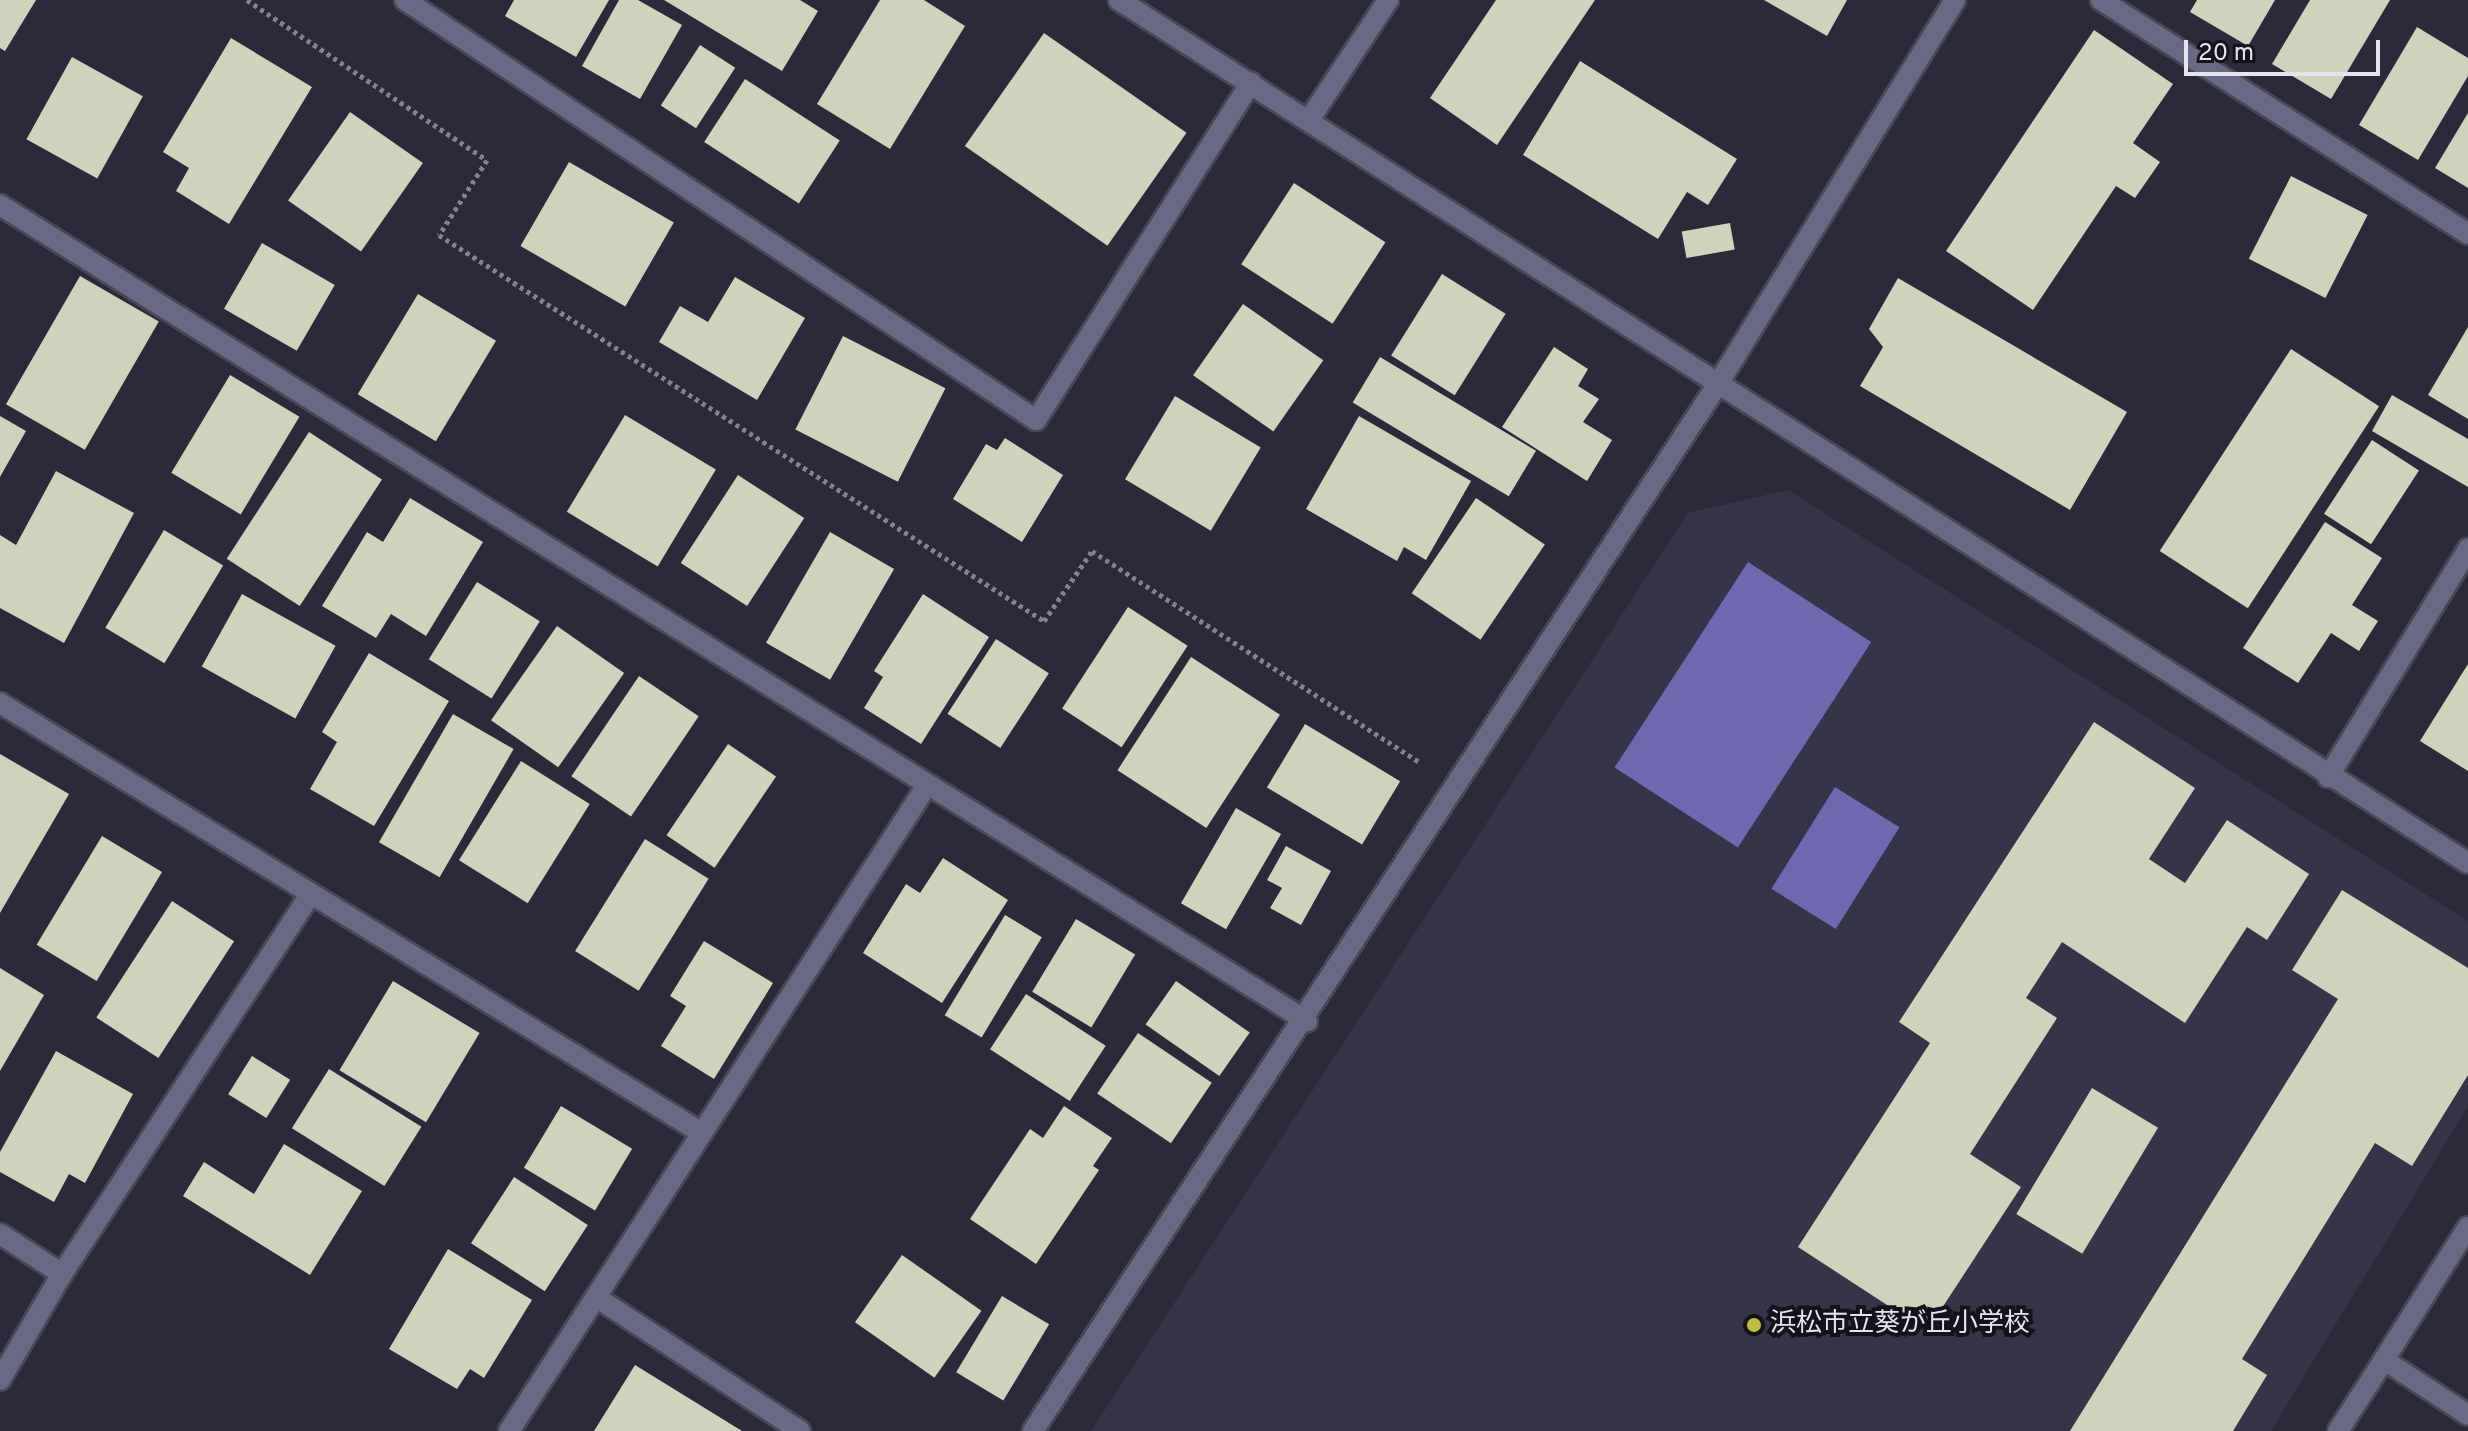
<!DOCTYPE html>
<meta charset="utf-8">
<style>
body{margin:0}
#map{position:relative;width:2468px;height:1431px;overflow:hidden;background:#2b2a3a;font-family:Overpass,"Noto Sans JP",sans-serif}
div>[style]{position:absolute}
.built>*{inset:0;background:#363449}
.water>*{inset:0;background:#6e68ae;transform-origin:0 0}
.building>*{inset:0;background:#d1d2bc;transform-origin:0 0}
.path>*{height:5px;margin-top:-2.5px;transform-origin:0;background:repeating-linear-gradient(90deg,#82818e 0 4px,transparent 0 8px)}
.roads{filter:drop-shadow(2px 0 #494857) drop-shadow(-2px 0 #494857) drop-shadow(0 2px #494857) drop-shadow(0 -2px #494857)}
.minor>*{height:20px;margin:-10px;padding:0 10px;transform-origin:10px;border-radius:10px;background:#6a6887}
.dots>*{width:22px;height:22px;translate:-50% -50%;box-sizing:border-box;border:4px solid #14131b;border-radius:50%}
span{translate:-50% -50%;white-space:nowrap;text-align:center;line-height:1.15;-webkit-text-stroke:8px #14131b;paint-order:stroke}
.poi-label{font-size:26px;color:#e4e3ee}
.left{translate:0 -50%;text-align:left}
.scale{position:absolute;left:2184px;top:40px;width:196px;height:36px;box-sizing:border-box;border:4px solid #e4e3ee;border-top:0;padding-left:10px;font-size:24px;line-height:28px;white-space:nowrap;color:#e4e3ee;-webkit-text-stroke:6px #14131b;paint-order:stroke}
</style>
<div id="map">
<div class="built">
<i style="clip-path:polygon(1788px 490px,2468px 921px,2468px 1106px,2271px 1431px,1091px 1431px,1688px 513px)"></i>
</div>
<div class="water">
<i style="left:1748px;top:562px;width:147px;height:245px;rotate:33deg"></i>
<i style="left:1835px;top:787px;width:76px;height:120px;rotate:32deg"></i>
</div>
<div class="building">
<i style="clip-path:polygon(0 0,36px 0,5px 51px,0 48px)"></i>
<i style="clip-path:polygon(514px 0,609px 0,576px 57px,505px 16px)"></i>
<i style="clip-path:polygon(619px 0,638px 0,682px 25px,640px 99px,582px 66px)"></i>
<i style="clip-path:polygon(664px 0,800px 0,818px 11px,782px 71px)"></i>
<i style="clip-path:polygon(880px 0,924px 0,965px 26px,890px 149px,817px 104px)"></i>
<i style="clip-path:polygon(1496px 0,1595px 0,1497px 145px,1430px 98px)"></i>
<i style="clip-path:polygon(1764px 0,1847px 0,1827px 36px)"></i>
<i style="clip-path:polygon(2197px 0,2275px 0,2248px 46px,2190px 12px)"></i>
<i style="clip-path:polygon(2310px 0,2390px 0,2331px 99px,2272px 64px)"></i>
<i style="clip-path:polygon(2417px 27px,2468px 58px,2468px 76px,2418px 160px,2359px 125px)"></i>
<i style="clip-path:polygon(2094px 30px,2173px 84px,2133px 143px,2160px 162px,2135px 198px,2116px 186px,2033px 310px,1946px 251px)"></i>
<i style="left:1044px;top:33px;width:174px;height:138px;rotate:35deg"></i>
<i style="clip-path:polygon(231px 38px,312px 87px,229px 224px,176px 191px,189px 168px,163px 152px)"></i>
<i style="left:700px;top:45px;width:42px;height:72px;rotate:33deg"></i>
<i style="left:72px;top:57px;width:81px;height:94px;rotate:29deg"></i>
<i style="clip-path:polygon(1580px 61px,1737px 159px,1708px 205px,1687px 192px,1658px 239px,1523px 155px)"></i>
<i style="left:745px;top:79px;width:113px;height:75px;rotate:33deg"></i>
<i style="left:350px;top:112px;width:89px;height:108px;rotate:35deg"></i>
<i style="clip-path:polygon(2468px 113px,2468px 188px,2435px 168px)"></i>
<i style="left:569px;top:162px;width:121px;height:97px;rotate:30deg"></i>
<i style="left:2291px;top:176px;width:86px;height:93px;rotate:27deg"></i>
<i style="left:1294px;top:183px;width:109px;height:97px;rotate:33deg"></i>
<i style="left:1730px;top:223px;width:27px;height:49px;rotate:80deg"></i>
<i style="left:262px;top:243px;width:84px;height:76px;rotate:30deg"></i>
<i style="left:1442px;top:274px;width:75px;height:96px;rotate:32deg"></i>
<i style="left:80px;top:276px;width:91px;height:148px;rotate:30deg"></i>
<i style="clip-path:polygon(735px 277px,805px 318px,757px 400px,659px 342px,680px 306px,708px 322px)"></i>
<i style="clip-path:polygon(1898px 278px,2127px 412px,2070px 510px,1860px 386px,1883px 347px,1869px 329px)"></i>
<i style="left:418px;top:294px;width:91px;height:117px;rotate:31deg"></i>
<i style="left:1243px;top:304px;width:98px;height:87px;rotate:35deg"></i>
<i style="clip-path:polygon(2468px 327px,2468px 419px,2428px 395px)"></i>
<i style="left:843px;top:336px;width:115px;height:105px;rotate:27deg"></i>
<i style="clip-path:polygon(1554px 347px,1588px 369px,1578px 386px,1599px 399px,1583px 422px,1612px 440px,1587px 481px,1502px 427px)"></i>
<i style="left:2291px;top:349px;width:105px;height:241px;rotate:33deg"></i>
<i style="left:1380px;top:357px;width:182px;height:53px;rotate:31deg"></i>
<i style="left:230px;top:375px;width:81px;height:114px;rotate:31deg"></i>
<i style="clip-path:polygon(2392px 395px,2468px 439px,2468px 487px,2372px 431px)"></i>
<i style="left:1175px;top:396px;width:100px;height:97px;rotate:31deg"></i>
<i style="left:625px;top:415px;width:106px;height:113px;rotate:31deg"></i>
<i style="clip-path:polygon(0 416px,26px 431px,0 477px)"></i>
<i style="clip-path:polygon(1359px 416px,1471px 481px,1426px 560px,1404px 547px,1397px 561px,1306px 509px)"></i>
<i style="left:309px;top:432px;width:87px;height:151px;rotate:33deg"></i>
<i style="clip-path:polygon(1005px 438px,1063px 475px,1022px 542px,953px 499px,986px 444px,997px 450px)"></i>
<i style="left:2372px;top:440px;width:56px;height:88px;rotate:33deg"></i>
<i style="clip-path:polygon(56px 471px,134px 513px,64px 643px,0 608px,0 535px,16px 545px)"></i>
<i style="left:738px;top:475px;width:79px;height:105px;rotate:33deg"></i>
<i style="clip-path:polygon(410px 498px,483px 542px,426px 636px,391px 614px,376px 638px,322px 606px,367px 532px,383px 542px)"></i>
<i style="left:1476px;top:498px;width:83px;height:115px;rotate:34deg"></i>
<i style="clip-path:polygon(2325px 522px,2382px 558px,2352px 605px,2378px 621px,2359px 651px,2331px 633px,2298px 683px,2243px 648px)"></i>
<i style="left:164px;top:530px;width:69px;height:114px;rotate:31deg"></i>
<i style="left:830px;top:532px;width:74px;height:128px;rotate:30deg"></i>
<i style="left:477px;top:582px;width:74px;height:91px;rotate:32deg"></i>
<i style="left:242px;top:594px;width:107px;height:83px;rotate:29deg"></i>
<i style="clip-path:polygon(923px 594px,989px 637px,921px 744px,864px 708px,883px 677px,874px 671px)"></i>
<i style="left:1128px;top:607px;width:71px;height:121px;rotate:33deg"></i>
<i style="left:557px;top:626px;width:82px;height:115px;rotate:35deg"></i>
<i style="left:996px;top:639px;width:63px;height:89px;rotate:33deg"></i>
<i style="clip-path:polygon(369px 653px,449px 701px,374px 826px,310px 789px,337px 742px,322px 732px)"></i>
<i style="left:1191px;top:657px;width:106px;height:135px;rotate:33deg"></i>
<i style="clip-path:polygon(2468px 664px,2468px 771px,2420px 741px)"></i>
<i style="left:639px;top:676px;width:72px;height:121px;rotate:34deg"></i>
<i style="left:453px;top:714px;width:70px;height:148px;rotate:30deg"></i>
<i style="clip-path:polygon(2094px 722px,2195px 788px,2149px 859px,2185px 883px,2227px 820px,2309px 874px,2267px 940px,2247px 927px,2185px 1023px,2062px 942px,2026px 998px,2057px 1018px,1970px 1154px,2021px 1187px,1927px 1331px,1798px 1247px,1930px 1043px,1899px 1022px)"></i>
<i style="left:1305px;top:724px;width:111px;height:74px;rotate:31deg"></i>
<i style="left:728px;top:744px;width:58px;height:110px;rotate:34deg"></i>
<i style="clip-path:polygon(0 754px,69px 794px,0 913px)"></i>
<i style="left:521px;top:761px;width:81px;height:117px;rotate:32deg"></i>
<i style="left:1236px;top:808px;width:52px;height:110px;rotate:30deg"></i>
<i style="left:102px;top:836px;width:70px;height:127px;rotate:31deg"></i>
<i style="left:645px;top:839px;width:75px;height:132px;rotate:32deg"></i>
<i style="clip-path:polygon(1286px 846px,1331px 871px,1301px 925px,1270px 908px,1282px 888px,1267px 880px)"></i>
<i style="clip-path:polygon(943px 858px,1008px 900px,942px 1003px,863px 953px,906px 884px,920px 893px)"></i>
<i style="clip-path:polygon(2342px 890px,2468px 968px,2468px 1075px,2412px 1166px,2375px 1143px,2242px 1359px,2267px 1375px,2233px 1431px,2070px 1431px,2338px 999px,2292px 970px)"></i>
<i style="left:172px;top:901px;width:74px;height:139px;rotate:33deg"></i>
<i style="left:1005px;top:915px;width:43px;height:117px;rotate:31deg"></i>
<i style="left:1076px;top:919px;width:69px;height:85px;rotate:31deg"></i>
<i style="clip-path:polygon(704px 941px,773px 983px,714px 1079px,661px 1046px,686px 1006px,670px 996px)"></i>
<i style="clip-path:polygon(0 968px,44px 995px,0 1071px)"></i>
<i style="left:393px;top:981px;width:101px;height:104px;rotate:31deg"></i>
<i style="left:1176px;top:981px;width:90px;height:53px;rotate:35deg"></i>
<i style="left:1026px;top:994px;width:95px;height:66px;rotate:33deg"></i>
<i style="left:1138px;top:1033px;width:89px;height:73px;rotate:34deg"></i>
<i style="clip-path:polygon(56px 1051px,133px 1094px,85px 1183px,69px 1174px,54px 1202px,0 1172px,0 1152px)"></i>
<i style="left:252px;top:1056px;width:45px;height:45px;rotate:32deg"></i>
<i style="left:329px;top:1069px;width:109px;height:70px;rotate:32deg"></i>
<i style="left:2092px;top:1088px;width:77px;height:147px;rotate:31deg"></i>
<i style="left:561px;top:1106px;width:83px;height:72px;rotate:31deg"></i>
<i style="clip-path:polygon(1064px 1106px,1112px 1138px,1093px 1166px,1099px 1170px,1036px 1264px,970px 1219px,1030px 1129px,1043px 1138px)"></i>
<i style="clip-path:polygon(284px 1144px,362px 1191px,310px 1275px,183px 1196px,204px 1162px,254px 1194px)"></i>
<i style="left:514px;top:1177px;width:88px;height:79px;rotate:33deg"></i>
<i style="clip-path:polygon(448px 1249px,532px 1300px,484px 1378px,470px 1369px,457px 1389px,389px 1349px)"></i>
<i style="left:902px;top:1255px;width:97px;height:82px;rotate:35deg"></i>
<i style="left:1002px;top:1296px;width:55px;height:89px;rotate:31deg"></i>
<i style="clip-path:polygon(635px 1365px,742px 1431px,594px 1431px)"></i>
</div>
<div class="path">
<i style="left:247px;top:0;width:288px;rotate:33.7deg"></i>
<i style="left:487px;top:160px;width:89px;rotate:122.6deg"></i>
<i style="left:439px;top:235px;width:718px;rotate:32.54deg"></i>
<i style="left:1044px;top:621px;width:85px;rotate:-55.6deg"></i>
<i style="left:1092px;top:551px;width:390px;rotate:32.8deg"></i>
</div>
<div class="roads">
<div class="minor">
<i style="left:405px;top:0;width:758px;rotate:33.65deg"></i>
<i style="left:1036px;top:420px;width:400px;rotate:-57.5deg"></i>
<i style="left:1119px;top:0;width:1601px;rotate:32.61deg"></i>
<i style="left:2101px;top:0;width:435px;rotate:32.5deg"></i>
<i style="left:1309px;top:120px;width:144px;rotate:-56.6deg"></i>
<i style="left:0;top:205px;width:1541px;rotate:31.98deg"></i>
<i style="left:0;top:703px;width:823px;rotate:31.49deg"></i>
<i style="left:702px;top:1133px;width:414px;rotate:-57.1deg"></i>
<i style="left:2328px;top:777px;width:268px;rotate:-58.4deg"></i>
<i style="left:702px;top:1133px;width:195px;rotate:122.9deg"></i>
<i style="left:596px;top:1297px;width:244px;rotate:33.3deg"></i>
<i style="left:2468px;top:1227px;width:157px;rotate:122.3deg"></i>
<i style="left:2384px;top:1360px;width:100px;rotate:33.2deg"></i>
<i style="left:0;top:1234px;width:74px;rotate:32.8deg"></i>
<i style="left:62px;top:1274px;width:451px;rotate:-56.8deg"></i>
<i style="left:0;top:1380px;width:123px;rotate:-59.7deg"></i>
<i style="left:509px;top:1431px;width:160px;rotate:-57deg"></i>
<i style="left:1033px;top:1431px;width:1248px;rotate:-56.81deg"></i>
<i style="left:1716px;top:387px;width:455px;rotate:-58.3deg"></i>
<i style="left:2338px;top:1431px;width:85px;rotate:-57.1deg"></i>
</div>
</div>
<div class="dots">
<i style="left:1754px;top:1325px;background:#bfbe41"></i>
</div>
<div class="poi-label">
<span class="left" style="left:1770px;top:1325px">浜松市立葵が丘小学校</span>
</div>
<div class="scale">20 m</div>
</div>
